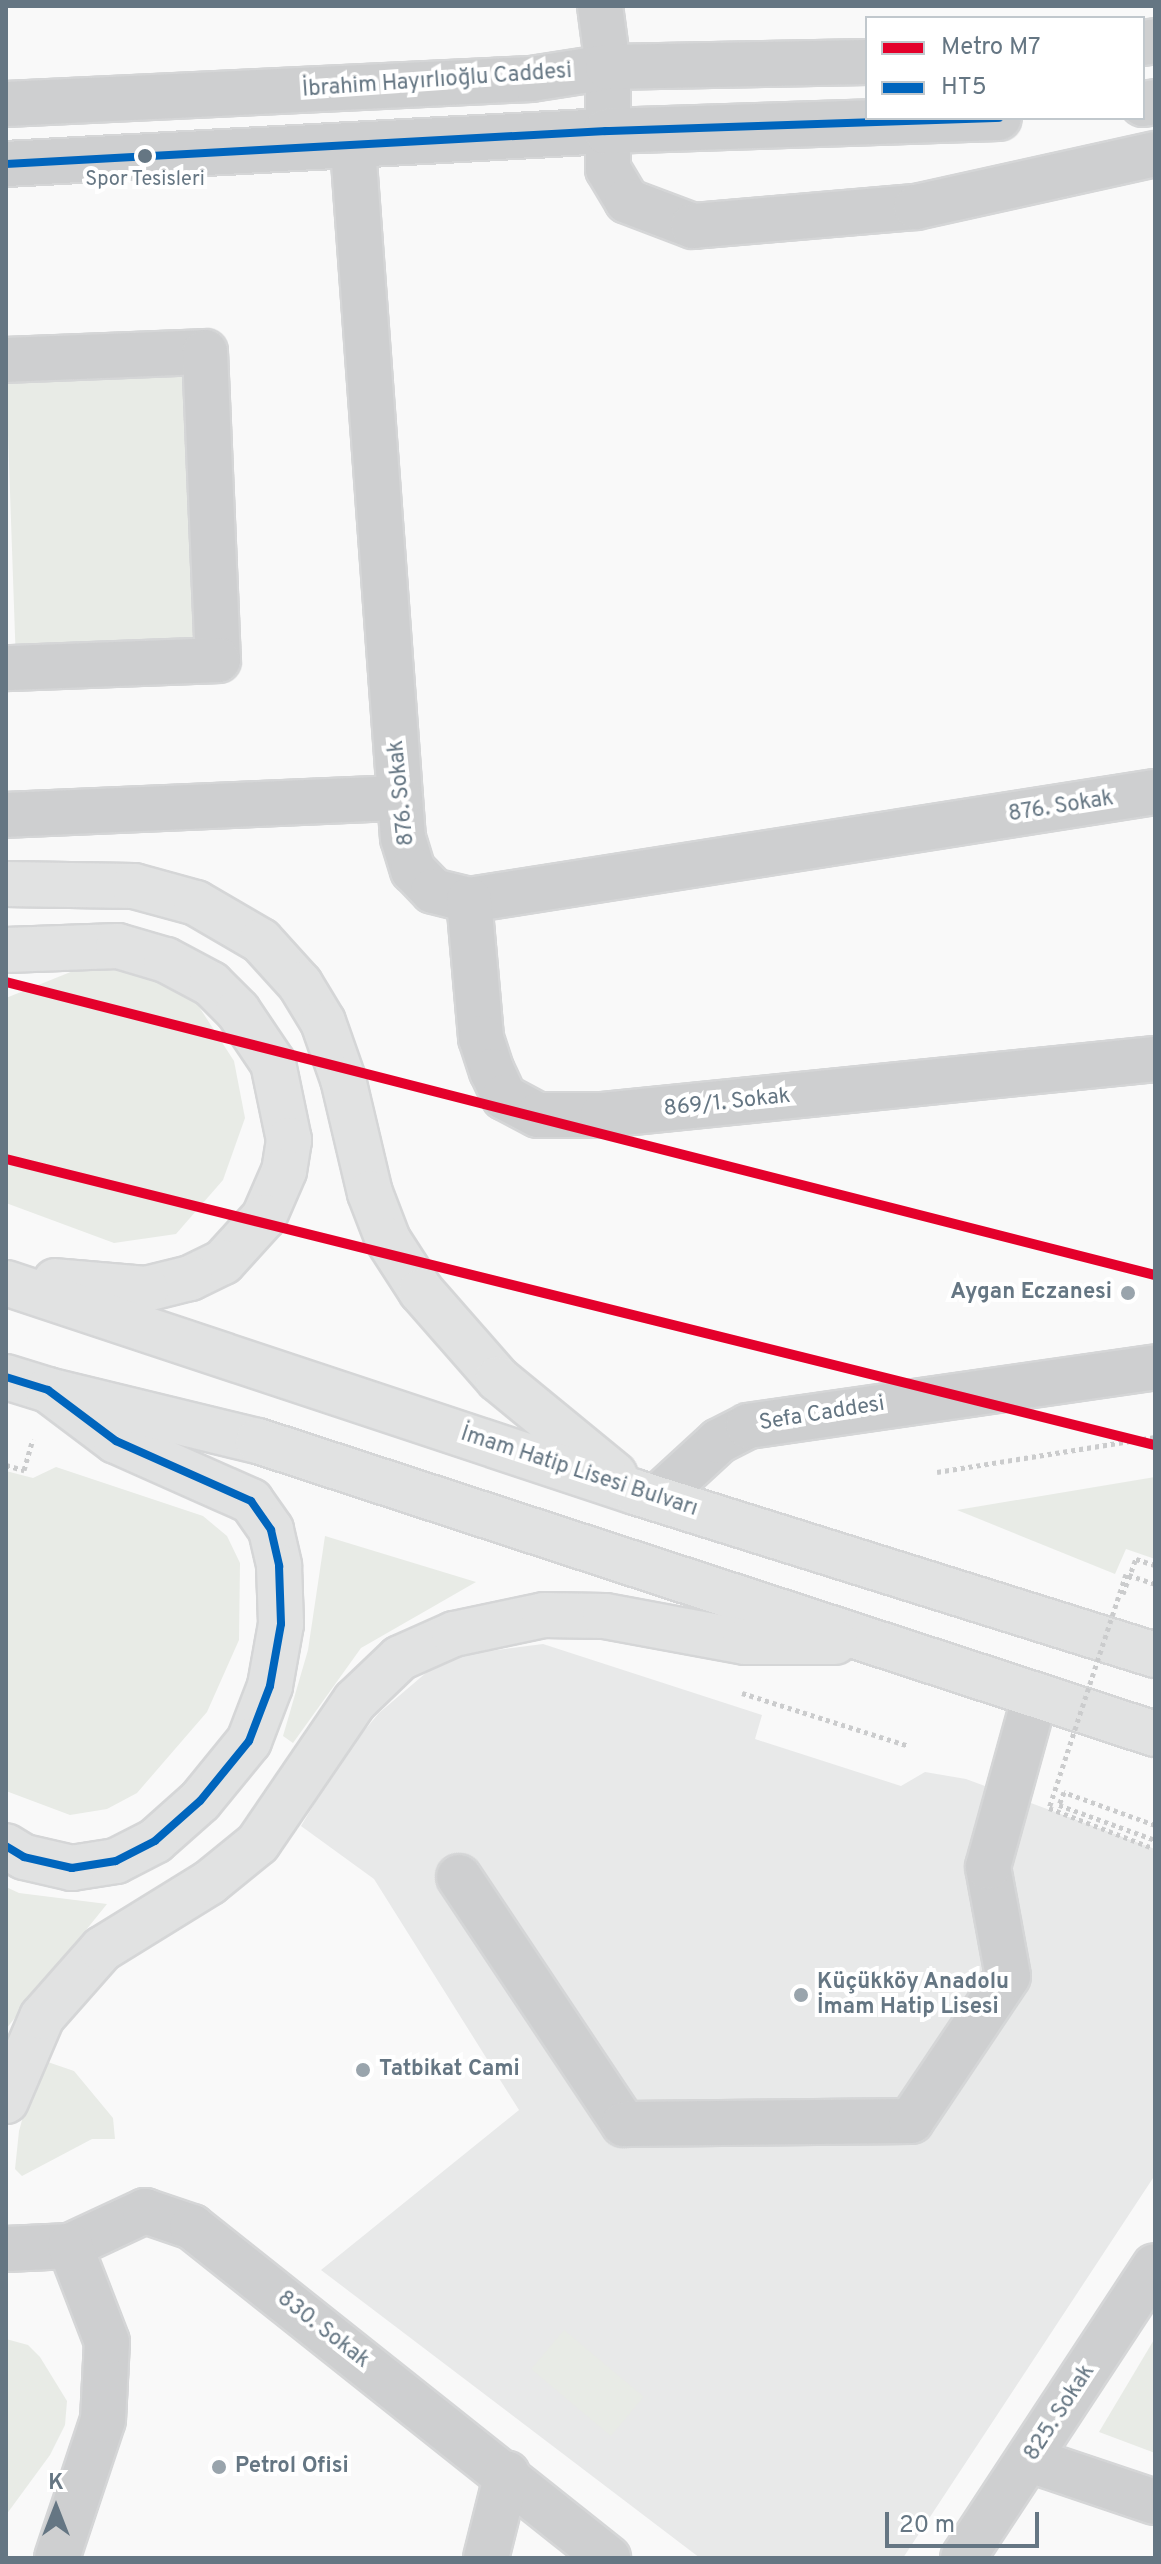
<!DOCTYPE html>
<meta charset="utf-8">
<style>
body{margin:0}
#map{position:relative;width:1161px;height:2564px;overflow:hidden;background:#f9f9f9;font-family:Overpass,sans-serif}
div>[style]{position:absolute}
.built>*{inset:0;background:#e8e9e9}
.green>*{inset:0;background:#e8ebe6;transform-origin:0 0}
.path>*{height:5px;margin-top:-2.5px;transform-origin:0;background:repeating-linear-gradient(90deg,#cbcccd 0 4px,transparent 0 8px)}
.roads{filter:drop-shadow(2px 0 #d5d6d7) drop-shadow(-2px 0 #d5d6d7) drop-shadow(0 2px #d5d6d7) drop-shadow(0 -2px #d5d6d7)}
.minor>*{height:44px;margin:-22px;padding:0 22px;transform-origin:22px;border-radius:22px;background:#cecfd0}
.major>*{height:44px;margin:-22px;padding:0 22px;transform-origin:22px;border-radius:22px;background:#e1e2e2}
.path-bridge>*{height:5px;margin-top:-2.5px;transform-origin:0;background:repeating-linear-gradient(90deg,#cbcccd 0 4px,transparent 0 8px)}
.bus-1>*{height:8px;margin:-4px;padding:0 4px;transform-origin:4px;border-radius:4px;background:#0065bd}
.metro-1>*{height:10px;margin:-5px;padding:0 5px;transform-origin:5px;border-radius:5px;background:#e4002b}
.dots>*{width:22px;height:22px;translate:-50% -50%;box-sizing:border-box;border:4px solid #fff;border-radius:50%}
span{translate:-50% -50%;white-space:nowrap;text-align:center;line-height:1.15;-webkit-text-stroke:8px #fff;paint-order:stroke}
.bus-label{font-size:20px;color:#657683}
.street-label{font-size:22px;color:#657683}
.poi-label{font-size:22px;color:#657683;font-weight:700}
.right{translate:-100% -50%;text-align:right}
.left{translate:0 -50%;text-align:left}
.frame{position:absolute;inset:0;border:8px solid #657683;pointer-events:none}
.legend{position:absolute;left:865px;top:16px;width:280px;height:104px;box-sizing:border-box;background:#fff;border:2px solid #c1c8cd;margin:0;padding:10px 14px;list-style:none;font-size:24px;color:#657683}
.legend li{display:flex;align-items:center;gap:16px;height:40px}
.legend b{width:40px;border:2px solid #c1c8cd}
.north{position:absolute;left:16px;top:2468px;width:80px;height:80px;-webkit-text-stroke:6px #fff;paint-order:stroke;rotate:0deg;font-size:22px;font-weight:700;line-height:32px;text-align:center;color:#657683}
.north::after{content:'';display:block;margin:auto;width:28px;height:36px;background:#657683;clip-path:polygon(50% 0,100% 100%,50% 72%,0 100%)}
.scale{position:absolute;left:885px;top:2512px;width:154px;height:36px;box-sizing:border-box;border:4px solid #657683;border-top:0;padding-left:10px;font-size:24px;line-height:28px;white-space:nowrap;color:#657683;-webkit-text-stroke:6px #fff;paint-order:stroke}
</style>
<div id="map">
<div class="built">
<i style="clip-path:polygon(543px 1644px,762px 1715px,755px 1739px,901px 1786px,925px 1772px,966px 1779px,1155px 1849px,1155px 2175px,903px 2558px,700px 2558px,321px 2270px,519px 2110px,374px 1879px,301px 1826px,343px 1756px,379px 1713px,427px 1672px,459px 1655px)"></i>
</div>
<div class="green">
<i style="left:188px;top:374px;width:266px;height:182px;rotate:88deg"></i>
<i style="clip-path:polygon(78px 969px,144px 971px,194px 999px,234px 1061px,245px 1118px,223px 1180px,176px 1234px,114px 1243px,6px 1203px,6px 998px)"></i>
<i style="clip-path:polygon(56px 1467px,203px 1516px,227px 1536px,240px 1563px,239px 1640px,207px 1712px,137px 1793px,107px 1809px,70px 1815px,6px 1791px,6px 1471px,33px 1478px)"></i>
<i style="clip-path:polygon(1155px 1477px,1155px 1559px,1126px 1549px,1115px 1574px,957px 1510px)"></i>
<i style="clip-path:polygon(325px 1536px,476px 1582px,361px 1648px,293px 1743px,283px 1736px,308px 1650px)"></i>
<i style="clip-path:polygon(6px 1887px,19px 1893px,107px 1904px,6px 2029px)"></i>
<i style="clip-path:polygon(39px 2059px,74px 2071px,113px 2118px,115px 2139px,92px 2139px,22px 2176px,15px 2169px,19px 2131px)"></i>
<i style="left:564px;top:2330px;width:104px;height:51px;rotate:40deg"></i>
<i style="clip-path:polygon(1155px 2338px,1155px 2453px,1099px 2432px)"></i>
<i style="clip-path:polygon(6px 2339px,28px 2345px,40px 2357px,67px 2401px,65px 2425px,50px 2455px,6px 2515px)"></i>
</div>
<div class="path">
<i style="left:6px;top:1465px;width:19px;rotate:16deg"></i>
<i style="left:24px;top:1470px;width:32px;rotate:-74deg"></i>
<i style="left:937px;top:1472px;width:221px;rotate:-9.1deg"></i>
<i style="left:1123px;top:1594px;width:37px;rotate:-70deg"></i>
<i style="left:1136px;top:1559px;width:20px;rotate:18deg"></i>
<i style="left:742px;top:1693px;width:175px;rotate:17.6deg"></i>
<i style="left:1155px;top:1825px;width:97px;rotate:-160.1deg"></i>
<i style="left:1064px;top:1792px;width:14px;rotate:111deg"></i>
<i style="left:1059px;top:1805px;width:102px;rotate:20deg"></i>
</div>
<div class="roads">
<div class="minor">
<i style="left:600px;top:6px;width:62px;rotate:82.5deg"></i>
<i style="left:608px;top:67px;width:102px;rotate:90deg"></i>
<i style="left:608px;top:169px;width:37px;rotate:59deg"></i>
<i style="left:627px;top:201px;width:71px;rotate:20.7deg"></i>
<i style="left:693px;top:226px;width:224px;rotate:-4.9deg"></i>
<i style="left:916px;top:207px;width:245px;rotate:-12.5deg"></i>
<i style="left:1143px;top:43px;width:12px;rotate:-9deg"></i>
<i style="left:6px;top:104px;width:526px;rotate:-2.73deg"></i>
<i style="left:531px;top:79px;width:78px;rotate:-8.9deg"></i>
<i style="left:608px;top:67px;width:259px;rotate:-1.1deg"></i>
<i style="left:1143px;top:104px;width:12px;rotate:-9deg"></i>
<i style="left:353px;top:148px;width:692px;rotate:85.86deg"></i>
<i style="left:403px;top:838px;width:34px;rotate:73deg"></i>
<i style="left:413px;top:870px;width:29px;rotate:46deg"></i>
<i style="left:433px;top:891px;width:37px;rotate:14deg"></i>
<i style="left:469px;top:900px;width:694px;rotate:-8.95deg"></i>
<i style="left:6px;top:164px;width:601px;rotate:-3.15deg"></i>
<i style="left:606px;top:131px;width:393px;rotate:-1.9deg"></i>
<i style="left:6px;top:360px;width:199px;rotate:-2.3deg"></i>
<i style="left:205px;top:352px;width:308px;rotate:87.6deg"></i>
<i style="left:218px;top:660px;width:212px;rotate:177.8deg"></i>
<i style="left:6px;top:815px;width:394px;rotate:-2.5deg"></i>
<i style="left:469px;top:900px;width:139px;rotate:85deg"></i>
<i style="left:481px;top:1038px;width:35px;rotate:72deg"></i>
<i style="left:492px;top:1071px;width:29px;rotate:65deg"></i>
<i style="left:504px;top:1097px;width:38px;rotate:28deg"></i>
<i style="left:538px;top:1115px;width:65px"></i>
<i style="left:603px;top:1115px;width:555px;rotate:-5.79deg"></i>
<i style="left:657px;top:1498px;width:84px;rotate:-42.6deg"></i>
<i style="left:719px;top:1441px;width:33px;rotate:-27deg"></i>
<i style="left:748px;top:1426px;width:411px;rotate:-8.2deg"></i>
<i style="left:459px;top:1877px;width:297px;rotate:56.3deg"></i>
<i style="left:624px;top:2124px;width:287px;rotate:-0.6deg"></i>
<i style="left:911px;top:2121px;width:174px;rotate:-56.2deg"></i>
<i style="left:1008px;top:1976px;width:111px;rotate:-100.4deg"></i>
<i style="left:988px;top:1867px;width:177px;rotate:-74.6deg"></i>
<i style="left:6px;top:2249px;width:64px;rotate:-2.7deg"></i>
<i style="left:70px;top:2246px;width:83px;rotate:-25deg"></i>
<i style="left:145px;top:2211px;width:50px;rotate:18.8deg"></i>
<i style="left:192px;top:2227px;width:532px;rotate:38.51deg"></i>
<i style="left:1030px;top:2460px;width:132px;rotate:18.6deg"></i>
<i style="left:57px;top:2558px;width:145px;rotate:-71.6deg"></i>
<i style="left:103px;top:2420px;width:78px;rotate:-87.1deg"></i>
<i style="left:107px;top:2342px;width:103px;rotate:-111.1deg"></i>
<i style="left:486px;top:2558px;width:87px;rotate:-76deg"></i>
<i style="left:963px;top:2558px;width:349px;rotate:-56.7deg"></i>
</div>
<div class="major">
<i style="left:6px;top:884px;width:128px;rotate:0.9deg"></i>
<i style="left:134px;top:886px;width:64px;rotate:15.3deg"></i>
<i style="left:196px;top:903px;width:75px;rotate:30.3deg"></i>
<i style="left:261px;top:941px;width:58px;rotate:47.8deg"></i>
<i style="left:300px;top:984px;width:44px;rotate:58.8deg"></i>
<i style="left:323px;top:1022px;width:60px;rotate:70.7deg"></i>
<i style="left:343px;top:1079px;width:117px;rotate:76.7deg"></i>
<i style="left:370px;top:1193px;width:50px;rotate:69deg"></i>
<i style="left:388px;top:1240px;width:61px;rotate:57.1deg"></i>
<i style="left:421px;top:1291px;width:117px;rotate:48.8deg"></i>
<i style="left:498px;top:1379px;width:151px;rotate:39.4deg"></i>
<i style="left:6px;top:950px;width:112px;rotate:-2deg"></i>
<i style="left:118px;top:946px;width:50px;rotate:16.3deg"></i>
<i style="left:166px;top:960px;width:51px;rotate:28.1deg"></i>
<i style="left:211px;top:984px;width:38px;rotate:45deg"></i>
<i style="left:238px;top:1011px;width:63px;rotate:56.1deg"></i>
<i style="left:273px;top:1063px;width:79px;rotate:78.3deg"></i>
<i style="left:289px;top:1140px;width:31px;rotate:99deg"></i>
<i style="left:284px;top:1171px;width:50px;rotate:113.5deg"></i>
<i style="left:264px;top:1217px;width:61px;rotate:132.3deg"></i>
<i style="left:223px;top:1262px;width:37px;rotate:154deg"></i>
<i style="left:190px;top:1278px;width:45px;rotate:166deg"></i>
<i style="left:146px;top:1289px;width:91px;rotate:-175deg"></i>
<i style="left:6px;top:1283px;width:663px;rotate:18.38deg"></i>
<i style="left:635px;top:1492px;width:545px;rotate:17.4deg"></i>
<i style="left:6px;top:1377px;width:44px;rotate:17.2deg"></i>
<i style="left:48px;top:1390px;width:85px;rotate:36.9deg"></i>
<i style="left:116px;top:1441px;width:148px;rotate:24deg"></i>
<i style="left:251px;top:1501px;width:35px;rotate:55deg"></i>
<i style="left:271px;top:1530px;width:37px;rotate:77deg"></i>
<i style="left:279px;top:1566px;width:58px;rotate:88deg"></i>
<i style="left:281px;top:1624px;width:63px;rotate:100.1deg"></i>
<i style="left:270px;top:1686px;width:59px;rotate:110.9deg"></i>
<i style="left:249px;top:1741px;width:77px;rotate:129.2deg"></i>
<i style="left:200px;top:1801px;width:60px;rotate:138.4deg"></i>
<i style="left:155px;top:1841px;width:44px;rotate:152.9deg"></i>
<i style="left:116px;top:1861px;width:45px;rotate:171deg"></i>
<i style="left:72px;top:1868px;width:49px;rotate:-167.1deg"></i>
<i style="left:24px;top:1857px;width:21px;rotate:-149deg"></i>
<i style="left:48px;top:1390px;width:216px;rotate:13.7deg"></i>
<i style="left:258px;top:1441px;width:944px;rotate:18.09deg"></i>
<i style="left:6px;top:2101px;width:91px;rotate:-66.8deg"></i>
<i style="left:42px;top:2017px;width:91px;rotate:-48.6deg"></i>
<i style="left:102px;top:1949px;width:126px;rotate:-31.7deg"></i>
<i style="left:209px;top:1883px;width:63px;rotate:-39.2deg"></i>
<i style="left:258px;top:1843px;width:172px;rotate:-55.7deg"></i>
<i style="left:355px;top:1701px;width:62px;rotate:-43.7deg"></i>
<i style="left:400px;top:1658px;width:59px;rotate:-24deg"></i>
<i style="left:454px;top:1634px;width:92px;rotate:-11.9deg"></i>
<i style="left:544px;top:1615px;width:61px;rotate:0.9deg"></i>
<i style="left:605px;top:1616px;width:142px;rotate:10.5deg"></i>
<i style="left:745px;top:1642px;width:90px"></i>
</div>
</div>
<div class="path-bridge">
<i style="left:1155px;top:1584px;width:31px;rotate:-161deg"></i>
<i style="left:1126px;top:1574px;width:246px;rotate:108.2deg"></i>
<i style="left:1049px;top:1808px;width:114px;rotate:21.1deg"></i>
</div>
<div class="bus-1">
<i style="left:6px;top:164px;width:601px;rotate:-3.15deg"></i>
<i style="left:606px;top:131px;width:393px;rotate:-1.9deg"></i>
<i style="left:6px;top:1377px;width:44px;rotate:17.2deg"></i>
<i style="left:48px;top:1390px;width:85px;rotate:36.9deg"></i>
<i style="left:116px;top:1441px;width:148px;rotate:24deg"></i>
<i style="left:251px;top:1501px;width:35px;rotate:55deg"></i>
<i style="left:271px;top:1530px;width:37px;rotate:77deg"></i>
<i style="left:279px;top:1566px;width:58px;rotate:88deg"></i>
<i style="left:281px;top:1624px;width:63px;rotate:100.1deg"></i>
<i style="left:270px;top:1686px;width:59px;rotate:110.9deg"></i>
<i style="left:249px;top:1741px;width:77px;rotate:129.2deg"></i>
<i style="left:200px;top:1801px;width:60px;rotate:138.4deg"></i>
<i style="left:155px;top:1841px;width:44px;rotate:152.9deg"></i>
<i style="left:116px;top:1861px;width:45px;rotate:171deg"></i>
<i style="left:72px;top:1868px;width:49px;rotate:-167.1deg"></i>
<i style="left:24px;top:1857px;width:21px;rotate:-149deg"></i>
</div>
<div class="metro-1">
<i style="left:6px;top:982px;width:1186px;rotate:14.31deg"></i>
<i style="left:6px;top:1159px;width:1184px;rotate:13.98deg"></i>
</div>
<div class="dots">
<i style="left:145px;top:156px;background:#657683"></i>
<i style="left:1128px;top:1293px;background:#99a4ac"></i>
<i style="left:801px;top:1995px;background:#99a4ac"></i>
<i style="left:363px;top:2070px;background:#99a4ac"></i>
<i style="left:219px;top:2467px;background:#99a4ac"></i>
</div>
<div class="bus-label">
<span style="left:145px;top:180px">Spor Tesisleri</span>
</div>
<div class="street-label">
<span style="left:437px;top:81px;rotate:-4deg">İbrahim Hayırlıoğlu Caddesi</span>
<span style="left:402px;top:793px;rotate:-96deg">876. Sokak</span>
<span style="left:1061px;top:807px;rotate:-9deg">876. Sokak</span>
<span style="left:727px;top:1103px;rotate:-6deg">869/1. Sokak</span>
<span style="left:822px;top:1414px;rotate:-9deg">Sefa Caddesi</span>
<span style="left:579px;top:1472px;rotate:18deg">İmam Hatip Lisesi Bulvarı</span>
<span style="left:323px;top:2330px;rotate:38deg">830. Sokak</span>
<span style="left:1060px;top:2413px;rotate:-57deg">825. Sokak</span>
</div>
<div class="poi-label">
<span class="right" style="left:1112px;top:1293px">Aygan Eczanesi</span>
<span class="left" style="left:817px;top:1995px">Küçükköy Anadolu<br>İmam Hatip Lisesi</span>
<span class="left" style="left:379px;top:2070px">Tatbikat Cami</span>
<span class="left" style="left:235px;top:2467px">Petrol Ofisi</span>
</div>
<div class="frame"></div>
<ul class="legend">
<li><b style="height:10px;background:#e4002b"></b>Metro M7</li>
<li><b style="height:10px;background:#0065bd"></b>HT5</li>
</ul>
<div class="north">K</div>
<div class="scale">20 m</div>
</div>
